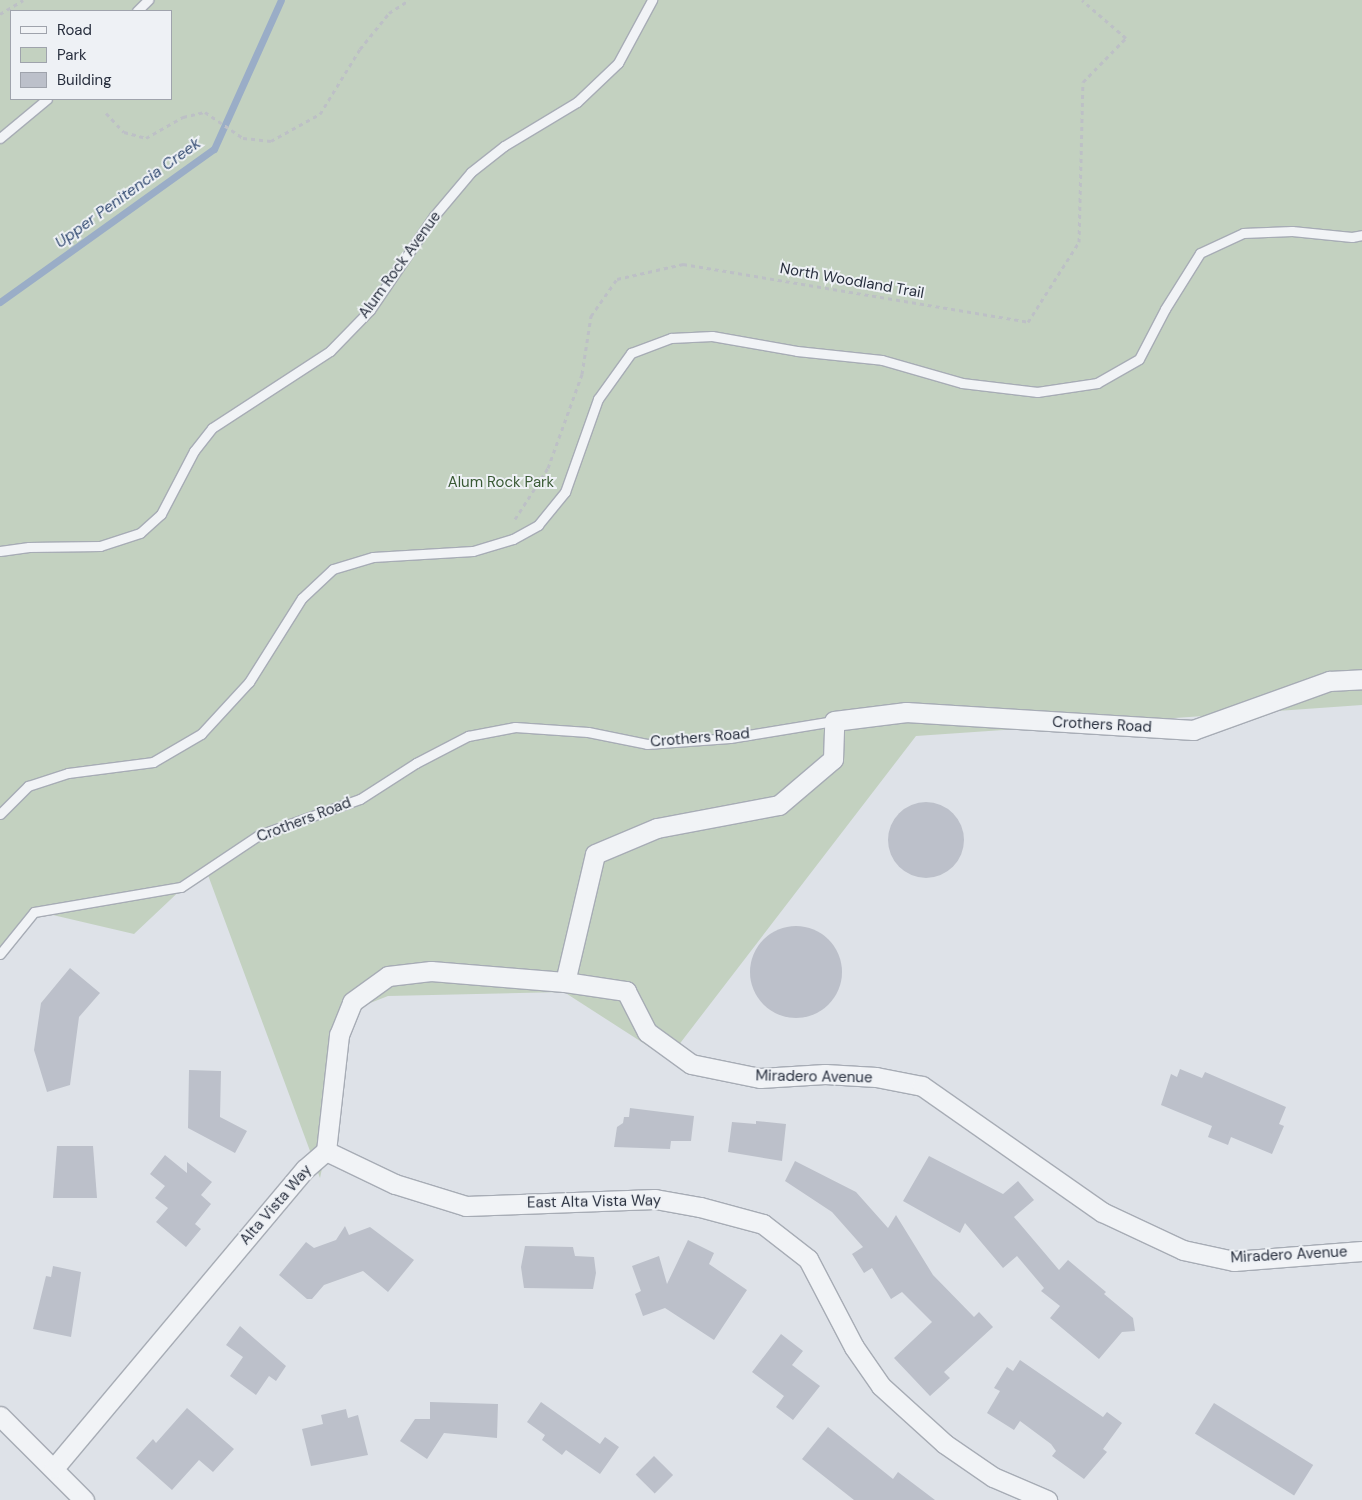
<!DOCTYPE html>
<style>
body{margin:0}
#map{position:relative;width:1362px;height:1500px;overflow:hidden;background:#dee2e8;font-family:"DM Sans",sans-serif}
div>[style]{position:absolute}
.green>*{inset:0;background:#c3d1c0}
.stream>*{height:7px;margin:-3.5px;padding:0 3.5px;transform-origin:3.5px;border-radius:3.5px;background:#9aadc7}
.building>*{inset:0;background:#bcc0ca;transform-origin:0 0}
.round{border-radius:50%}
.path>*{height:3px;margin-top:-1.5px;transform-origin:0;background:repeating-linear-gradient(90deg,#bdc0c6 0 4px,transparent 0 8px)}
.roads{filter:drop-shadow(1px 0 #a7acb5) drop-shadow(-1px 0 #a7acb5) drop-shadow(0 1px #a7acb5) drop-shadow(0 -1px #a7acb5)}
.lane>*{height:9px;margin:-4.5px;padding:0 4.5px;transform-origin:4.5px;border-radius:4.5px;background:#f1f3f6}
.street>*{height:19px;margin:-9.5px;padding:0 9.5px;transform-origin:9.5px;border-radius:9.5px;background:#f1f3f6}
span{translate:-50% -50%;white-space:nowrap;text-align:center;line-height:1.15;-webkit-text-stroke:4px #eef1f5;paint-order:stroke}
.street-label{font-size:15px;color:#282f3e}
.park-label{font-size:15px;color:#3a5a35}
.water-label{font-size:16px;color:#334b72;font-style:italic}
.legend{position:absolute;left:10px;top:10px;width:162px;height:90px;box-sizing:border-box;background:#eef1f5;border:1px solid #9fa3ac;margin:0;padding:6px 9px;list-style:none;font-size:15px;color:#282f3e}
.legend li{display:flex;align-items:center;gap:10px;height:25px}
.legend b{width:25px;border:1px solid #9fa3ac}
</style>
<div id="map">
<div class="green">
<i style="clip-path:polygon(evenodd,0 0,1362px 0,1362px 705px,916px 736px,668px 1059px,564px 992px,388px 996px,360px 1007px,349px 1040px,320px 1178px,205px 867px,134px 934px,40px 912px,0 953px,0 0,11px 11px,171px 11px,171px 99px,11px 99px,11px 11px)"></i>
</div>
<div class="stream">
<i style="left:0;top:302px;width:263px;rotate:-35.6deg"></i>
<i style="left:214px;top:149px;width:163px;rotate:-65.8deg"></i>
</div>
<div class="building">
<i class="round" style="left:888px;top:802px;width:76px;height:76px"></i>
<i class="round" style="left:750px;top:926px;width:92px;height:92px"></i>
<i style="clip-path:polygon(70px 968px,100px 993px,79px 1017px,70px 1085px,47px 1092px,34px 1050px,41px 1003px)"></i>
<i style="clip-path:polygon(1180px 1069px,1202px 1078px,1205px 1072px,1286px 1107px,1279px 1124px,1284px 1126px,1272px 1154px,1231px 1137px,1228px 1145px,1208px 1137px,1212px 1126px,1161px 1105px,1171px 1074px,1177px 1077px)"></i>
<i style="clip-path:polygon(189px 1070px,221px 1071px,220px 1117px,247px 1131px,235px 1153px,188px 1128px)"></i>
<i style="clip-path:polygon(630px 1108px,694px 1116px,691px 1141px,671px 1141px,670px 1149px,614px 1147px,617px 1127px,623px 1123px,624px 1117px,629px 1117px)"></i>
<i style="clip-path:polygon(756px 1121px,786px 1124px,782px 1161px,728px 1152px,732px 1122px,756px 1124px)"></i>
<i style="clip-path:polygon(57px 1146px,93px 1146px,97px 1198px,53px 1198px)"></i>
<i style="clip-path:polygon(165px 1155px,187px 1173px,187px 1162px,212px 1182px,201px 1195px,211px 1204px,195px 1224px,201px 1229px,186px 1247px,156px 1222px,168px 1208px,155px 1198px,165px 1186px,150px 1174px)"></i>
<i style="clip-path:polygon(929px 1156px,1003px 1194px,1018px 1181px,1034px 1200px,1014px 1217px,1059px 1270px,1068px 1260px,1106px 1292px,1104px 1294px,1133px 1318px,1135px 1331px,1122px 1332px,1099px 1359px,1050px 1318px,1060px 1306px,1041px 1291px,1044px 1288px,1017px 1256px,1003px 1268px,965px 1223px,960px 1233px,903px 1201px)"></i>
<i style="clip-path:polygon(795px 1161px,856px 1192px,888px 1228px,896px 1215px,933px 1275px,974px 1317px,979px 1312px,993px 1327px,944px 1372px,950px 1378px,930px 1396px,894px 1358px,932px 1322px,902px 1292px,891px 1299px,872px 1268px,864px 1273px,852px 1254px,863px 1247px,832px 1212px,785px 1181px)"></i>
<i style="clip-path:polygon(345px 1226px,349px 1235px,370px 1227px,414px 1260px,388px 1292px,363px 1271px,324px 1285px,312px 1299px,307px 1299px,279px 1275px,306px 1242px,314px 1248px,336px 1240px)"></i>
<i style="clip-path:polygon(688px 1240px,714px 1253px,709px 1264px,747px 1290px,714px 1340px,665px 1308px,643px 1316px,635px 1294px,641px 1291px,632px 1266px,659px 1256px,667px 1284px)"></i>
<i style="clip-path:polygon(525px 1246px,573px 1247px,575px 1256px,594px 1257px,596px 1273px,593px 1289px,524px 1288px,521px 1267px)"></i>
<i style="clip-path:polygon(53px 1266px,81px 1272px,71px 1337px,33px 1329px,46px 1276px,51px 1277px)"></i>
<i style="clip-path:polygon(240px 1326px,286px 1366px,276px 1381px,269px 1376px,256px 1395px,230px 1376px,243px 1357px,226px 1345px)"></i>
<i style="clip-path:polygon(781px 1334px,803px 1351px,792px 1365px,820px 1386px,793px 1420px,776px 1407px,784px 1396px,752px 1372px)"></i>
<i style="clip-path:polygon(1020px 1360px,1103px 1417px,1107px 1412px,1122px 1423px,1103px 1449px,1107px 1452px,1084px 1479px,1052px 1456px,1056px 1451px,1051px 1444px,1020px 1421px,1014px 1430px,987px 1413px,1000px 1391px,994px 1388px,1007px 1367px,1013px 1371px)"></i>
<i style="clip-path:polygon(430px 1402px,498px 1404px,497px 1438px,444px 1433px,427px 1459px,400px 1441px,415px 1419px,430px 1419px)"></i>
<i style="clip-path:polygon(541px 1402px,600px 1444px,605px 1437px,619px 1447px,600px 1474px,566px 1450px,562px 1455px,542px 1440px,545px 1435px,527px 1422px)"></i>
<i style="left:1214px;top:1403px;width:117px;height:36px;rotate:32deg"></i>
<i style="clip-path:polygon(187px 1408px,234px 1449px,213px 1472px,199px 1460px,172px 1490px,136px 1458px,153px 1439px,156px 1443px)"></i>
<i style="clip-path:polygon(346px 1409px,348px 1418px,358px 1415px,368px 1455px,311px 1466px,302px 1429px,323px 1424px,321px 1415px)"></i>
<i style="clip-path:polygon(828px 1427px,893px 1479px,898px 1472px,935px 1500px,854px 1500px,802px 1459px)"></i>
<i style="left:654px;top:1456px;width:27px;height:26px;rotate:45deg"></i>
</div>
<div class="path">
<i style="left:0;top:14px;width:27px;rotate:-31deg"></i>
<i style="left:106px;top:113px;width:26px;rotate:47deg"></i>
<i style="left:124px;top:132px;width:23px;rotate:15deg"></i>
<i style="left:146px;top:138px;width:43px;rotate:-29.6deg"></i>
<i style="left:183px;top:117px;width:23px;rotate:-13deg"></i>
<i style="left:205px;top:112px;width:46px;rotate:34.4deg"></i>
<i style="left:243px;top:138px;width:28px;rotate:6deg"></i>
<i style="left:271px;top:141px;width:56px;rotate:-28.9deg"></i>
<i style="left:320px;top:114px;width:76px;rotate:-58.4deg"></i>
<i style="left:360px;top:49px;width:46px;rotate:-51.1deg"></i>
<i style="left:389px;top:13px;width:24px;rotate:-33deg"></i>
<i style="left:515px;top:519px;width:61px;rotate:-57.1deg"></i>
<i style="left:548px;top:468px;width:100px;rotate:-70.1deg"></i>
<i style="left:582px;top:374px;width:59px;rotate:-81.2deg"></i>
<i style="left:591px;top:316px;width:45px;rotate:-54.9deg"></i>
<i style="left:617px;top:279px;width:68px;rotate:-12.8deg"></i>
<i style="left:683px;top:264px;width:350px;rotate:9.5deg"></i>
<i style="left:1028px;top:322px;width:95px;rotate:-57.5deg"></i>
<i style="left:1079px;top:242px;width:160px;rotate:-88.6deg"></i>
<i style="left:1083px;top:82px;width:62px;rotate:-45.7deg"></i>
<i style="left:1126px;top:38px;width:58px;rotate:-139.2deg"></i>
</div>
<div class="roads">
<div class="lane">
<i style="left:137px;top:11px;width:16px;rotate:-45deg"></i>
<i style="left:0;top:138px;width:61px;rotate:-39.7deg"></i>
<i style="left:0;top:551px;width:29px;rotate:-8deg"></i>
<i style="left:29px;top:547px;width:71px;rotate:-0.8deg"></i>
<i style="left:100px;top:546px;width:42px;rotate:-18deg"></i>
<i style="left:140px;top:533px;width:28px;rotate:-42deg"></i>
<i style="left:161px;top:514px;width:71px;rotate:-62.4deg"></i>
<i style="left:194px;top:451px;width:29px;rotate:-52deg"></i>
<i style="left:212px;top:428px;width:141px;rotate:-33.1deg"></i>
<i style="left:330px;top:351px;width:57px;rotate:-45.7deg"></i>
<i style="left:370px;top:310px;width:114px;rotate:-55.8deg"></i>
<i style="left:434px;top:216px;width:57px;rotate:-49.9deg"></i>
<i style="left:471px;top:172px;width:42px;rotate:-38.2deg"></i>
<i style="left:504px;top:146px;width:85px;rotate:-31.1deg"></i>
<i style="left:577px;top:102px;width:57px;rotate:-43.6deg"></i>
<i style="left:618px;top:63px;width:72px;rotate:-61.6deg"></i>
<i style="left:0;top:814px;width:40px;rotate:-45deg"></i>
<i style="left:28px;top:786px;width:42px;rotate:-18deg"></i>
<i style="left:68px;top:773px;width:86px;rotate:-7.4deg"></i>
<i style="left:153px;top:762px;width:56px;rotate:-30.3deg"></i>
<i style="left:201px;top:734px;width:71px;rotate:-47.3deg"></i>
<i style="left:249px;top:682px;width:99px;rotate:-57.8deg"></i>
<i style="left:302px;top:598px;width:42px;rotate:-43.1deg"></i>
<i style="left:333px;top:569px;width:42px;rotate:-16.7deg"></i>
<i style="left:373px;top:557px;width:100px;rotate:-3.4deg"></i>
<i style="left:473px;top:551px;width:42px;rotate:-16.7deg"></i>
<i style="left:513px;top:539px;width:29px;rotate:-29deg"></i>
<i style="left:538px;top:525px;width:43px;rotate:-50.7deg"></i>
<i style="left:565px;top:492px;width:99px;rotate:-70.5deg"></i>
<i style="left:598px;top:399px;width:57px;rotate:-54.3deg"></i>
<i style="left:631px;top:353px;width:43px;rotate:-20.6deg"></i>
<i style="left:671px;top:338px;width:41px;rotate:-2.8deg"></i>
<i style="left:712px;top:336px;width:86px;rotate:10deg"></i>
<i style="left:797px;top:351px;width:85px;rotate:6deg"></i>
<i style="left:882px;top:360px;width:83px;rotate:16deg"></i>
<i style="left:962px;top:383px;width:76px;rotate:6.8deg"></i>
<i style="left:1037px;top:392px;width:61px;rotate:-8.5deg"></i>
<i style="left:1097px;top:383px;width:48px;rotate:-29.7deg"></i>
<i style="left:1139px;top:359px;width:56px;rotate:-62.5deg"></i>
<i style="left:1165px;top:309px;width:66px;rotate:-58deg"></i>
<i style="left:1200px;top:253px;width:47px;rotate:-24.9deg"></i>
<i style="left:1243px;top:233px;width:49px;rotate:-2.3deg"></i>
<i style="left:1292px;top:231px;width:60px;rotate:5.7deg"></i>
<i style="left:1352px;top:237px;width:10px;rotate:-11deg"></i>
<i style="left:0;top:954px;width:54px;rotate:-51deg"></i>
<i style="left:34px;top:912px;width:149px;rotate:-9.7deg"></i>
<i style="left:181px;top:887px;width:94px;rotate:-33.7deg"></i>
<i style="left:259px;top:835px;width:107px;rotate:-19.6deg"></i>
<i style="left:360px;top:799px;width:67px;rotate:-32.7deg"></i>
<i style="left:416px;top:763px;width:59px;rotate:-27.4deg"></i>
<i style="left:468px;top:736px;width:48px;rotate:-10.8deg"></i>
<i style="left:515px;top:727px;width:73px;rotate:3.9deg"></i>
<i style="left:588px;top:732px;width:60px;rotate:11.5deg"></i>
<i style="left:647px;top:744px;width:83px;rotate:-4.1deg"></i>
<i style="left:730px;top:738px;width:105px;rotate:-9.3deg"></i>
</div>
<div class="street">
<i style="left:565px;top:982px;width:131px;rotate:-76.8deg"></i>
<i style="left:595px;top:854px;width:67px;rotate:-22.8deg"></i>
<i style="left:657px;top:828px;width:124px;rotate:-10.7deg"></i>
<i style="left:779px;top:805px;width:71px;rotate:-40.4deg"></i>
<i style="left:833px;top:759px;width:38px;rotate:-88deg"></i>
<i style="left:834px;top:721px;width:73px;rotate:-7.1deg"></i>
<i style="left:906px;top:712px;width:288px;rotate:3.6deg"></i>
<i style="left:1193px;top:730px;width:145px;rotate:-19.8deg"></i>
<i style="left:1329px;top:681px;width:33px;rotate:-3deg"></i>
<i style="left:326px;top:1151px;width:76px;rotate:25.6deg"></i>
<i style="left:395px;top:1184px;width:74px;rotate:17.2deg"></i>
<i style="left:466px;top:1206px;width:189px;rotate:-2.1deg"></i>
<i style="left:655px;top:1199px;width:46px;rotate:10.1deg"></i>
<i style="left:700px;top:1207px;width:65px;rotate:15.1deg"></i>
<i style="left:763px;top:1224px;width:57px;rotate:37.9deg"></i>
<i style="left:808px;top:1259px;width:99px;rotate:62.4deg"></i>
<i style="left:854px;top:1347px;width:47px;rotate:55.3deg"></i>
<i style="left:881px;top:1386px;width:86px;rotate:42.2deg"></i>
<i style="left:945px;top:1444px;width:58px;rotate:34.5deg"></i>
<i style="left:993px;top:1477px;width:59px;rotate:23.1deg"></i>
<i style="left:0;top:1416px;width:119px;rotate:45deg"></i>
<i style="left:54px;top:1468px;width:390px;rotate:-50deg"></i>
<i style="left:305px;top:1169px;width:28px;rotate:-41deg"></i>
<i style="left:326px;top:1151px;width:117px;rotate:-83.6deg"></i>
<i style="left:339px;top:1035px;width:35px;rotate:-68deg"></i>
<i style="left:352px;top:1002px;width:44px;rotate:-35.8deg"></i>
<i style="left:388px;top:976px;width:43px;rotate:-6.6deg"></i>
<i style="left:431px;top:971px;width:134px;rotate:4.7deg"></i>
<i style="left:565px;top:982px;width:62px;rotate:8.4deg"></i>
<i style="left:626px;top:991px;width:46px;rotate:62.9deg"></i>
<i style="left:647px;top:1032px;width:54px;rotate:36deg"></i>
<i style="left:691px;top:1064px;width:70px;rotate:11.5deg"></i>
<i style="left:760px;top:1078px;width:65px;rotate:-3.5deg"></i>
<i style="left:825px;top:1074px;width:51px;rotate:3.4deg"></i>
<i style="left:876px;top:1077px;width:47px;rotate:11.1deg"></i>
<i style="left:922px;top:1086px;width:220px;rotate:35deg"></i>
<i style="left:1102px;top:1212px;width:89px;rotate:25.1deg"></i>
<i style="left:1183px;top:1250px;width:52px;rotate:12.2deg"></i>
<i style="left:1234px;top:1261px;width:128px;rotate:-4.5deg"></i>
</div>
</div>
<div class="street-label">
<span style="left:400px;top:265px;rotate:-54deg">Alum Rock Avenue</span>
<span style="left:852px;top:281px;rotate:10deg">North Woodland Trail</span>
<span style="left:1102px;top:725px;rotate:3deg">Crothers Road</span>
<span style="left:700px;top:738px;rotate:-5deg">Crothers Road</span>
<span style="left:304px;top:820px;rotate:-21deg">Crothers Road</span>
<span style="left:814px;top:1077px;rotate:1deg">Miradero Avenue</span>
<span style="left:594px;top:1202px;rotate:-1deg">East Alta Vista Way</span>
<span style="left:276px;top:1205px;rotate:-49deg">Alta Vista Way</span>
<span style="left:1289px;top:1255px;rotate:-3deg">Miradero Avenue</span>
</div>
<div class="park-label">
<span style="left:501px;top:483px">Alum Rock Park</span>
</div>
<div class="water-label">
<span style="left:128px;top:193px;rotate:-36deg">Upper Penitencia Creek</span>
</div>
<ul class="legend">
<li><b style="height:6px;background:#f1f3f6"></b>Road</li>
<li><b style="height:14px;background:#c3d1c0"></b>Park</li>
<li><b style="height:14px;background:#bcc0ca"></b>Building</li>
</ul>
</div>
